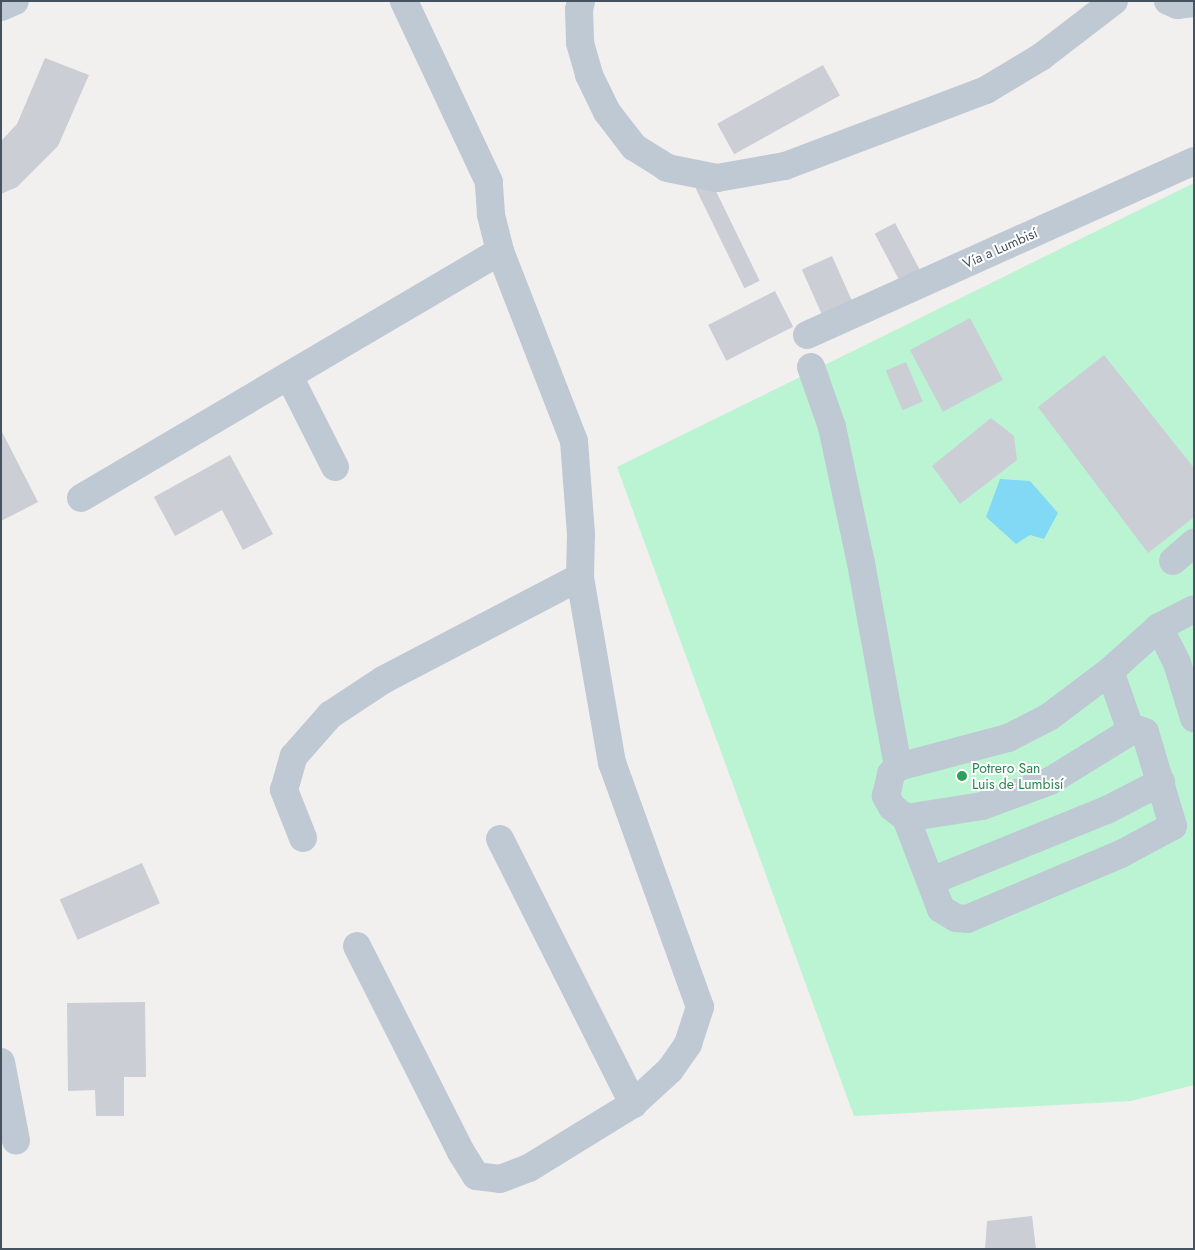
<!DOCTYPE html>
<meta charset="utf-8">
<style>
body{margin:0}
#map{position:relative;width:1195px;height:1250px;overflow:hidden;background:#f2efef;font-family:Jost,sans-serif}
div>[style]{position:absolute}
.green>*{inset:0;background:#baf4d3}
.water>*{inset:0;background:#82d9f6}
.building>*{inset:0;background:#cbced5;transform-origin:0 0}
.minor>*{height:28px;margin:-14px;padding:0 14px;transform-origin:14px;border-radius:14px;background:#bfc9d3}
.dots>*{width:14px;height:14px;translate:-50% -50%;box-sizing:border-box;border:2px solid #fff;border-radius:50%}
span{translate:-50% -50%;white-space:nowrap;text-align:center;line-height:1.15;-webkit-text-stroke:4px #fff;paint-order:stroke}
.street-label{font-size:14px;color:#45525f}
.leisure-label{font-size:14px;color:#27864d}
.left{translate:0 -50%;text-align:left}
.frame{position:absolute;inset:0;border:2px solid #45525f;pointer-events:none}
</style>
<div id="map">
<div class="green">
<i style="clip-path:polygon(1194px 183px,1194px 1085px,1131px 1101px,854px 1116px,617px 467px)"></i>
</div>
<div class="water">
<i style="clip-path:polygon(1000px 479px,1030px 481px,1058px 513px,1044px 539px,1030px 535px,1016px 544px,986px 517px)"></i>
</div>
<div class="building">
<i style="clip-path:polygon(45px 58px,89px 75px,58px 146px,17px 187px,1px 194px,1px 141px,17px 124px)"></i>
<i style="left:823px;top:65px;width:35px;height:121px;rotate:61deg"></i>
<i style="left:711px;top:181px;width:111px;height:17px;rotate:64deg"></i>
<i style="left:895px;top:223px;width:54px;height:23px;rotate:62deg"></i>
<i style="left:832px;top:256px;width:49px;height:33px;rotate:66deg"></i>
<i style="left:775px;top:291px;width:40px;height:75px;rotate:63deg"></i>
<i style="left:970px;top:318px;width:70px;height:68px;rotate:62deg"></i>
<i style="clip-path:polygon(1104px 355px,1194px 468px,1194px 517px,1148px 553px,1038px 407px)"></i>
<i style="left:906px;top:362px;width:43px;height:22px;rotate:67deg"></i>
<i style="clip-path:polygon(991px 418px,1014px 436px,1017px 460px,960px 504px,932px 466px)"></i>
<i style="clip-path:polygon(1px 430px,38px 502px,1px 521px)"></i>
<i style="clip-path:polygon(230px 455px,273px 534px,243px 550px,222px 510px,175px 536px,154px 497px)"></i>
<i style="left:142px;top:863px;width:44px;height:90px;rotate:66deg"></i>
<i style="clip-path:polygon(145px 1002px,146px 1077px,124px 1077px,124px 1116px,96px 1116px,95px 1090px,68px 1091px,67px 1003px)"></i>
<i style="clip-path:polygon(1032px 1216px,1036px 1249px,985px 1249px,987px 1221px)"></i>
</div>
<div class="minor">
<i style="left:581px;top:1px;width:9px;rotate:103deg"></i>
<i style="left:579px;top:10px;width:33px;rotate:88deg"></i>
<i style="left:580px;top:43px;width:33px;rotate:74deg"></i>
<i style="left:589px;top:75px;width:41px;rotate:64.1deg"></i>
<i style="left:607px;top:112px;width:44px;rotate:52.4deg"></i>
<i style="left:634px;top:147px;width:39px;rotate:32deg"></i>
<i style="left:667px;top:168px;width:51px;rotate:11.3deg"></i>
<i style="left:717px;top:178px;width:69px;rotate:-10deg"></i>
<i style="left:785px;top:166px;width:215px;rotate:-20.7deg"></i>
<i style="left:986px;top:90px;width:64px;rotate:-31deg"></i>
<i style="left:1041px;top:57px;width:92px;rotate:-37.5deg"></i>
<i style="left:1168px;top:1px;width:10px;rotate:24deg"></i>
<i style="left:1177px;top:5px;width:17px;rotate:-7deg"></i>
<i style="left:1px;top:7px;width:15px;rotate:-23deg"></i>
<i style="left:807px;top:335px;width:424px;rotate:-24.2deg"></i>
<i style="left:811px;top:367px;width:64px;rotate:70.7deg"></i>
<i style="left:832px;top:427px;width:139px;rotate:78deg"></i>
<i style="left:861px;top:563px;width:207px;rotate:79.7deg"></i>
<i style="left:289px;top:376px;width:102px;rotate:63.2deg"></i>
<i style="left:81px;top:498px;width:486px;rotate:-30.5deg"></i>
<i style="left:1173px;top:561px;width:28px;rotate:-41deg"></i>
<i style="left:1159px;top:627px;width:40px;rotate:63.4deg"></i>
<i style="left:1177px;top:663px;width:58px;rotate:72.8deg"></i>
<i style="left:1110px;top:671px;width:64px;rotate:70.7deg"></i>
<i style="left:906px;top:818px;width:97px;rotate:69deg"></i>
<i style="left:941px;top:909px;width:17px;rotate:31deg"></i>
<i style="left:956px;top:918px;width:11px;rotate:5deg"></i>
<i style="left:967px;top:919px;width:167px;rotate:-22.9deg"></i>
<i style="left:1121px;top:854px;width:59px;rotate:-28.3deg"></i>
<i style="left:1173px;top:826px;width:98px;rotate:-106.6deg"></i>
<i style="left:1145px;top:732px;width:6px;rotate:-162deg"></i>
<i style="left:1139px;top:730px;width:8px;rotate:173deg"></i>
<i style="left:1131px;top:731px;width:95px;rotate:148.3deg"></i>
<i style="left:1050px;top:781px;width:72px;rotate:159.8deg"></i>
<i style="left:982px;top:806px;width:77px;rotate:171deg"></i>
<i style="left:906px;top:818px;width:18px;rotate:-142deg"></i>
<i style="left:892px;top:807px;width:13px;rotate:-119deg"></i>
<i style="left:886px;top:796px;width:23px;rotate:-77deg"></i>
<i style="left:891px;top:774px;width:10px;rotate:-45deg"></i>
<i style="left:898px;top:767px;width:114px;rotate:-14.8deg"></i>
<i style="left:1008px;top:738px;width:46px;rotate:-27.1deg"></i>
<i style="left:1049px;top:717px;width:76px;rotate:-37deg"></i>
<i style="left:1110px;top:671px;width:66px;rotate:-41.9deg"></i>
<i style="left:1159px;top:627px;width:39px;rotate:-27deg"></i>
<i style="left:303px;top:838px;width:52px;rotate:-111.6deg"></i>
<i style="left:284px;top:790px;width:35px;rotate:-74deg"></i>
<i style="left:294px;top:756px;width:55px;rotate:-48.7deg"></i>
<i style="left:330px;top:715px;width:64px;rotate:-33.4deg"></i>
<i style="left:383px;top:680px;width:222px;rotate:-27.6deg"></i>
<i style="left:500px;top:839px;width:297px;rotate:63.3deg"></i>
<i style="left:931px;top:881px;width:190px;rotate:-22deg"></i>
<i style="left:1107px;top:810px;width:61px;rotate:-27.4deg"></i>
<i style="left:357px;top:946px;width:231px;rotate:63.2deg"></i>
<i style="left:461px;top:1152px;width:28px;rotate:58deg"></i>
<i style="left:476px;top:1176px;width:24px;rotate:7deg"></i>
<i style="left:500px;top:1179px;width:31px;rotate:-21deg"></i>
<i style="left:529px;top:1168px;width:122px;rotate:-31.6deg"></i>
<i style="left:633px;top:1104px;width:50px;rotate:-42.6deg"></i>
<i style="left:670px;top:1070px;width:32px;rotate:-55deg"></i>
<i style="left:688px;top:1044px;width:39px;rotate:-72deg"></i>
<i style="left:700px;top:1007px;width:259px;rotate:-109.8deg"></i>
<i style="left:612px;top:763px;width:189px;rotate:-99.8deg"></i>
<i style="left:580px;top:577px;width:43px;rotate:-88.7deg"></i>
<i style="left:581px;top:534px;width:93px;rotate:-94.3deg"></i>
<i style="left:574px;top:441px;width:204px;rotate:-111.3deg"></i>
<i style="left:500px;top:251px;width:38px;rotate:-104deg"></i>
<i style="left:491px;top:214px;width:32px;rotate:-94deg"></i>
<i style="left:489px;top:182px;width:200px;rotate:-115.2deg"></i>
<i style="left:1px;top:1062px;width:80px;rotate:79.2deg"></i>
</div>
<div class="dots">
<i style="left:962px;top:776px;background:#2e9e5b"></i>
</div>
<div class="street-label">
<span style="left:1000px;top:248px;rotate:-24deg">Vía a Lumbisí</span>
</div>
<div class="leisure-label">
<span class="left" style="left:972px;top:776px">Potrero San<br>Luis de Lumbisí</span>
</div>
<div class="frame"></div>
</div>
